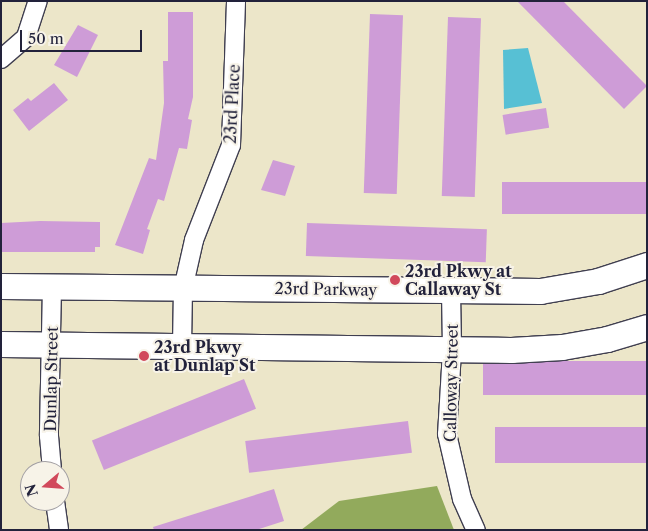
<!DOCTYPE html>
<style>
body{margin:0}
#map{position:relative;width:648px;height:531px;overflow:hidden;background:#ece6c9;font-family:"Libre Caslon Text",serif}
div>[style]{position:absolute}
.forest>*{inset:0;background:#92aa5c}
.water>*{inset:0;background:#57c0d4}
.building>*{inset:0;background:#ce9cd7;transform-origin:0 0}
.roads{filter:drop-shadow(1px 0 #403f50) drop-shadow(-1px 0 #403f50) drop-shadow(0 1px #403f50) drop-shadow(0 -1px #403f50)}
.street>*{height:18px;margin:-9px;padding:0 9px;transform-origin:9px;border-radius:9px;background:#fff}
.secondary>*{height:25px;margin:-12.5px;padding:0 12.5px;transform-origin:12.5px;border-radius:12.5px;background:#fff}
.dots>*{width:14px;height:14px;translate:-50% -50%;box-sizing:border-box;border:2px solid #f7f3e8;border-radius:50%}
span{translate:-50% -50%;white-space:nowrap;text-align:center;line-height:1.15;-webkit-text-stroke:4px #f7f3e8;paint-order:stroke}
.street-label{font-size:16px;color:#22223b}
.poi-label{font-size:16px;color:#22223b;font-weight:700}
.left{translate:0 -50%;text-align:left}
.frame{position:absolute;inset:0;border:2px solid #22223b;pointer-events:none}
.north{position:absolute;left:20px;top:461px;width:50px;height:50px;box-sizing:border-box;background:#f7f3e8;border:1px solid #a29fa3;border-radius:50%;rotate:252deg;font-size:14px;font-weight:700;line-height:20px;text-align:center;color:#22223b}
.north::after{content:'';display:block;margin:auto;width:18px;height:22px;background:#d1495b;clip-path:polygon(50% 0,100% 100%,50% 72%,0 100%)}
.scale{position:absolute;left:20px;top:30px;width:122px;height:22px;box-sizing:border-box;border:2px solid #22223b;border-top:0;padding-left:6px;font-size:15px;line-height:18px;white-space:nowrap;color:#22223b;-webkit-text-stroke:4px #f7f3e8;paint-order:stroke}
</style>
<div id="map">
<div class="forest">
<i style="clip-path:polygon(437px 486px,454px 530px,301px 530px,339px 501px)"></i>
</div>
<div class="water">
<i style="clip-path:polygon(528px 48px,542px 103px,504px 109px,503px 50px)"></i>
</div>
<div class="building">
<i style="clip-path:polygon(517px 1px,563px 1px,647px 86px,624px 109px)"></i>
<i style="clip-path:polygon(168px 12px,193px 12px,193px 97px,188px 119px,192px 120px,187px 149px,179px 148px,164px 201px,158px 199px,147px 229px,150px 230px,143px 254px,115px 245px,149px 158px,156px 160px,164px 103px,163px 61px,168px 61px)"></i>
<i style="left:370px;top:14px;width:33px;height:179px;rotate:2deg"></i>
<i style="left:448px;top:17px;width:33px;height:179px;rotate:2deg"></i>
<i style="clip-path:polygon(78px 25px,98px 35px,77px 77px,54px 65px)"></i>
<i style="clip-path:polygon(54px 83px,68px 100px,29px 131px,13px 110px,28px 98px,31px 101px)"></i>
<i style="left:546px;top:108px;width:20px;height:44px;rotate:81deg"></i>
<i style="clip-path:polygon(273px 160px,295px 166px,285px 196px,261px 190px)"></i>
<i style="left:647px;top:182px;width:32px;height:145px;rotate:90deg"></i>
<i style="clip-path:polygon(40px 221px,100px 222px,100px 247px,95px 247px,95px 252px,1px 252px,1px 223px)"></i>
<i style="left:307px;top:223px;width:180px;height:33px;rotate:2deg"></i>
<i style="left:647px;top:361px;width:34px;height:164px;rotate:90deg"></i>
<i style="left:244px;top:379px;width:32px;height:164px;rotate:68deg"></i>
<i style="left:408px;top:421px;width:32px;height:164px;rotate:83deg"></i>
<i style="left:647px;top:427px;width:36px;height:152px;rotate:90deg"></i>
<i style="clip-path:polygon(274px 489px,284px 521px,256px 530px,154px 530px,153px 527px)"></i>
</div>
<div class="roads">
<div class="street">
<i style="left:1px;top:59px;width:33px;rotate:-41deg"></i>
<i style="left:26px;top:37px;width:38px;rotate:-72deg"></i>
<i style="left:52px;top:287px;width:149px;rotate:91.2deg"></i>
<i style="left:49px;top:436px;width:35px;rotate:85deg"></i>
<i style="left:451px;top:291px;width:60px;rotate:89deg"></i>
<i style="left:452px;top:351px;width:83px;rotate:93.4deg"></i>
<i style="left:447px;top:434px;width:67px;rotate:77deg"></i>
<i style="left:462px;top:499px;width:34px;rotate:66deg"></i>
<i style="left:182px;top:346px;width:57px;rotate:-89deg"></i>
<i style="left:183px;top:289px;width:50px;rotate:-77.3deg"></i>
<i style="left:194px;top:240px;width:102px;rotate:-68.7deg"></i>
<i style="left:231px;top:145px;width:144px;rotate:-88deg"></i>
<i style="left:55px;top:501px;width:29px;rotate:82deg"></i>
</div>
<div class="secondary">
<i style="left:1px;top:286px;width:539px;rotate:0.53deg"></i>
<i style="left:540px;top:291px;width:59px;rotate:-9.8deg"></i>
<i style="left:598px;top:281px;width:52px;rotate:-18.1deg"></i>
<i style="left:1px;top:344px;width:510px;rotate:0.67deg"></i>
<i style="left:511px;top:350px;width:51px;rotate:-3.4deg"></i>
<i style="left:562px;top:347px;width:46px;rotate:-10.1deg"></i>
<i style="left:607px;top:339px;width:42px;rotate:-16.7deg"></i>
</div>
</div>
<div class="dots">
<i style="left:395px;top:280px;background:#d1495b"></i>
<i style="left:144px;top:356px;background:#d1495b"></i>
</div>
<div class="street-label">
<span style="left:232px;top:104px;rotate:-87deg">23rd Place</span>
<span style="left:326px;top:289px;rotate:1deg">23rd Parkway</span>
<span style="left:51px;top:379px;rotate:-89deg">Dunlap Street</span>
<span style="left:451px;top:383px;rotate:-89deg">Calloway Street</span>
</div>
<div class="poi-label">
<span class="left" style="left:405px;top:280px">23rd Pkwy at<br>Callaway St</span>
<span class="left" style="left:154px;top:356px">23rd Pkwy<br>at Dunlap St</span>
</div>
<div class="frame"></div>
<div class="north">N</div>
<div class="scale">50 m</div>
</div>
